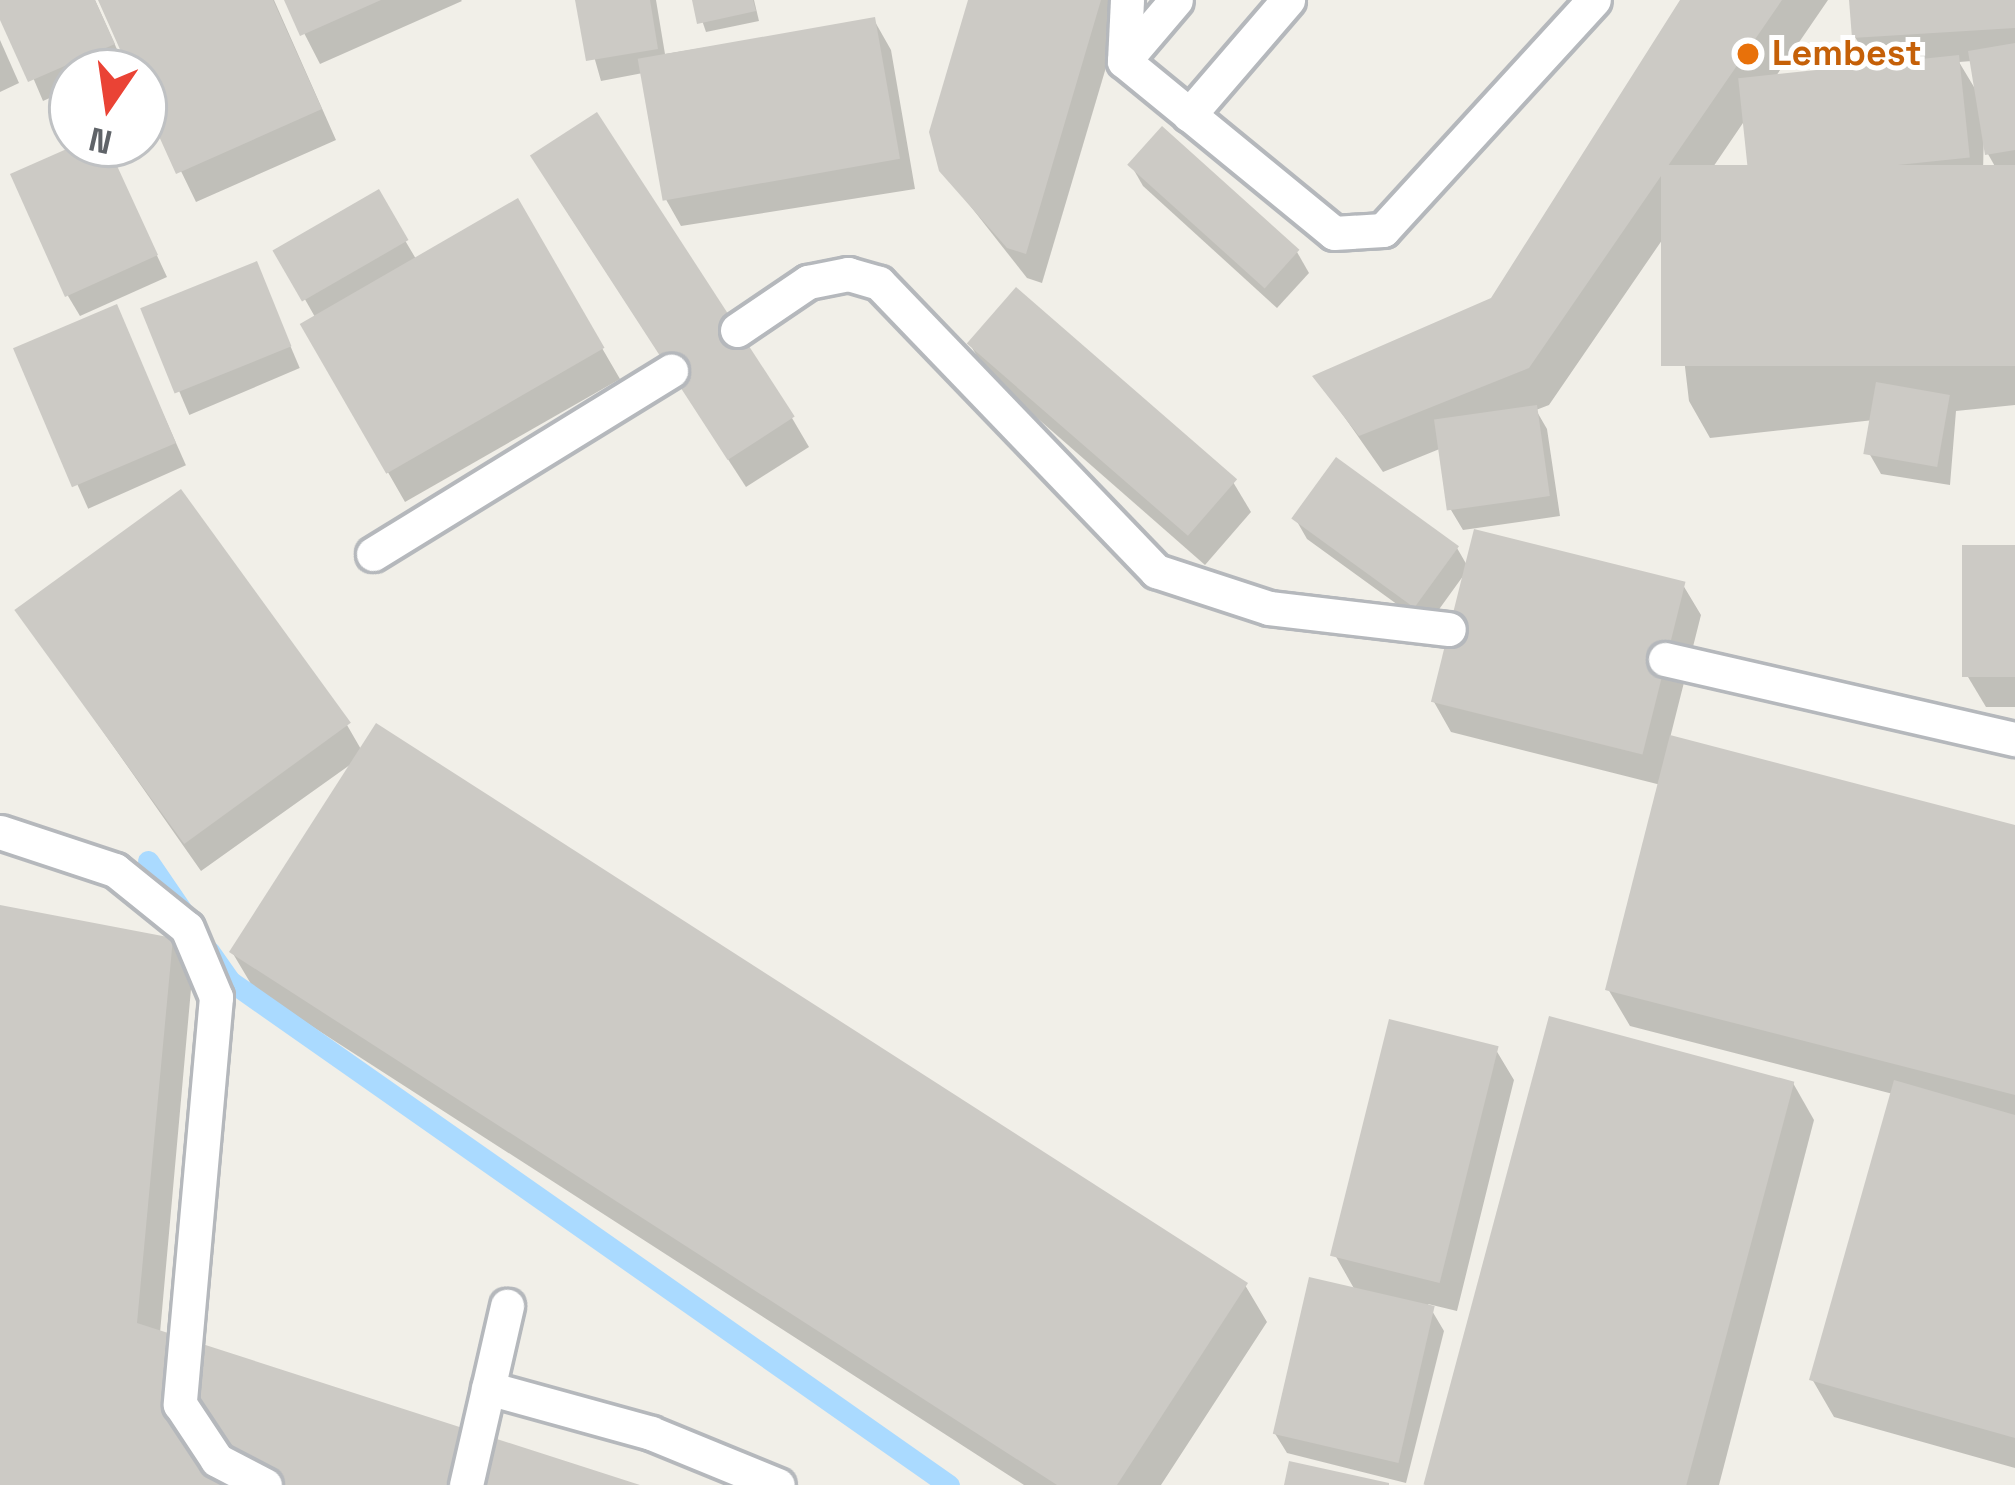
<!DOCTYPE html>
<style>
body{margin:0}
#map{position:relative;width:2015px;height:1485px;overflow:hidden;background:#f1efe8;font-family:"Space Grotesk",sans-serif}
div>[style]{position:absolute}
.shadow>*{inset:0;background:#0003;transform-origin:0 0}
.stream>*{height:21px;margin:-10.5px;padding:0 10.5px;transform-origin:10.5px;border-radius:10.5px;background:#aadaff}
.building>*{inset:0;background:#cccac5;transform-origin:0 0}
.roads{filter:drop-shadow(3px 0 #b5b8bc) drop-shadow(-3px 0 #b5b8bc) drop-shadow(0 3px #b5b8bc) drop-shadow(0 -3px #b5b8bc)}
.service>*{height:33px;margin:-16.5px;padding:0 16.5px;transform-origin:16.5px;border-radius:16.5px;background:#fff}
.dots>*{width:33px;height:33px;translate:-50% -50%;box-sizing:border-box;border:6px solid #fff;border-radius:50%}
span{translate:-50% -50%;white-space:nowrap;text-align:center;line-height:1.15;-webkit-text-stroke:10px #fff;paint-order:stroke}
.food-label{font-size:36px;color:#c56008;font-weight:700}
.left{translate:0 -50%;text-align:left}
.north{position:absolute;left:48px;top:48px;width:120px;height:120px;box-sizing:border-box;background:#fff;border:3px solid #bfc1c3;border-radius:50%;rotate:193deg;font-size:33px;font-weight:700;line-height:48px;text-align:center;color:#5f6368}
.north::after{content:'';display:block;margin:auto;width:42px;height:54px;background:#ea4335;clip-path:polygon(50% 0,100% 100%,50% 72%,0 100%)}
</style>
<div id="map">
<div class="shadow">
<i style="clip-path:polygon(0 0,95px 0,124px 65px,72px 72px,72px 88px,43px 101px)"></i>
<i style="clip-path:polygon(101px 0,274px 0,336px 140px,196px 202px,144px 95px,144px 72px,134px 72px)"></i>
<i style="clip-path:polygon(287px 0,461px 0,462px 1px,320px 64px)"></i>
<i style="clip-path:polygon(578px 0,656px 0,665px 54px,874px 20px,891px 50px,915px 189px,681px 226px,664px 196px,643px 73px,601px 81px)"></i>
<i style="clip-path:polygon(695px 0,754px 0,759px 21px,706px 32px)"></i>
<i style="clip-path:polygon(971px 0,1126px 0,1042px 283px,1027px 278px,942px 170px)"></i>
<i style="clip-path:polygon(evenodd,1683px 0,1828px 0,1776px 76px,1872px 66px,1855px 37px,1852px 0,2015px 0,2015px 405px,1956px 411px,1950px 485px,1881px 474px,1869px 453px,1874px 420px,1710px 438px,1689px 401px,1669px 230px,1549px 405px,1536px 410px,1547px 429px,1560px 516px,1463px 530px,1451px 510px,1442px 448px,1383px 472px,1317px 378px,1493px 301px,1683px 0,1972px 61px,1977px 92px,1959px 62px,1972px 61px,1683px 0,1745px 120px,1761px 196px,1688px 204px,1745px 120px,1683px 0,1984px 130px,1988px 154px,1997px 170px,1983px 172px,1984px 130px)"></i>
<i style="clip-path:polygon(0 40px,19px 83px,0 92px)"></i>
<i style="clip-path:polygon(85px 144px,105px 144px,167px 277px,80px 316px,68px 296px)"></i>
<i style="clip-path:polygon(1131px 165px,1297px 252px,1309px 273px,1277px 308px,1143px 186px)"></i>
<i style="clip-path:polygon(551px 187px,792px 418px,809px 447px,746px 487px)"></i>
<i style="clip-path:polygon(377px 193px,416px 259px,517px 202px,620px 379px,405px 502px,303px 324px,315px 317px,277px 250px)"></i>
<i style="left:256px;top:265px;width:112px;height:120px;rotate:67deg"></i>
<i style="left:116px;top:308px;width:172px;height:107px;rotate:66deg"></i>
<i style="clip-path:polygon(970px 344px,1233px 482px,1251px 512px,1205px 565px,987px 374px)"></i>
<i style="clip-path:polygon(1295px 518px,1457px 548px,1468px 567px,1683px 585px,1701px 615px,1670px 738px,2015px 828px,2015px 1468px,1834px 1417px,1812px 1379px,1893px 1094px,1630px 1026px,1608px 989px,1661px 785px,1451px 732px,1434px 702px,1466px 572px,1427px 626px,1307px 539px)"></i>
<i style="clip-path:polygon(2015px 548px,2015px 707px,1986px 707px,1968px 677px)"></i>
<i style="clip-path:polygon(17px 609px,347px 725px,362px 751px,1245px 1285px,1267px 1322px,1161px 1485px,1024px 1485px,254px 989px,232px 952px,354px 762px,201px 871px)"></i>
<i style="clip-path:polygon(0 908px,171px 940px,192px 978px,160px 1333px,633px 1485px,0 1485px)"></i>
<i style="clip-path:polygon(1496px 1050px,1514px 1080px,1457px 1311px,1428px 1304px,1444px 1331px,1406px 1483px,1287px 1453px,1274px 1432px,1356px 1292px,1335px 1255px)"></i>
<i style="clip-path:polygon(1793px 1083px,1814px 1120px,1719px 1485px,1429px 1485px)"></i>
</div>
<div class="stream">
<i style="left:148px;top:861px;width:65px;rotate:55.6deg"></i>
<i style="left:209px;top:951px;width:37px;rotate:55deg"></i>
<i style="left:230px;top:981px;width:878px;rotate:35.03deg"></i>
</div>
<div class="building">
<i style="clip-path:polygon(0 0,95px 0,115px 44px,28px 82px,0 20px)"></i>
<i style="clip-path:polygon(98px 0,273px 0,322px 109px,176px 174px,144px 103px,144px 72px,130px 72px)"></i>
<i style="clip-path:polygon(284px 0,381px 0,300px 36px)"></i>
<i style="clip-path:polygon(575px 0,650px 0,658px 49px,586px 61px)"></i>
<i style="clip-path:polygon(692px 0,753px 0,756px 11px,697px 24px)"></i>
<i style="clip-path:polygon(968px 0,1101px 0,1026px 254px,1007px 248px,939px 171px,929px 132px)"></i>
<i style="clip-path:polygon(1680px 0,1782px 0,1529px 368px,1359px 436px,1312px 376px,1491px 298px)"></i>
<i style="clip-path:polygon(1849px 0,2015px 0,2015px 28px,1852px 38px)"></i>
<i style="left:875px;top:17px;width:144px;height:241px;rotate:80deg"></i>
<i style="clip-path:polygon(2015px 43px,2015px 150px,1985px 155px,1968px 51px)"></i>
<i style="left:1959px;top:55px;width:103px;height:222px;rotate:84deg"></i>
<i style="left:597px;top:112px;width:363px;height:80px;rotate:57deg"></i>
<i style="left:1162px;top:126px;width:185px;height:52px;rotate:42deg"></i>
<i style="clip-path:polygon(78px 144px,107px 144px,158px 255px,65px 297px,10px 174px)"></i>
<i style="left:2015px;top:165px;width:201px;height:354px;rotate:90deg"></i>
<i style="left:379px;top:189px;width:59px;height:123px;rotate:60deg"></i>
<i style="left:518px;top:198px;width:173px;height:252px;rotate:60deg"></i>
<i style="left:257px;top:261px;width:92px;height:126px;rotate:68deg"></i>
<i style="left:1016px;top:287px;width:293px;height:75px;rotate:41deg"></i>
<i style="left:117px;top:304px;width:151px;height:113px;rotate:67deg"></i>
<i style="left:1876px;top:382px;width:75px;height:73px;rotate:10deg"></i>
<i style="left:1537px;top:405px;width:92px;height:104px;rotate:82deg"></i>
<i style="left:1336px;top:457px;width:152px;height:76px;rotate:36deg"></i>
<i style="left:181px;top:489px;width:289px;height:206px;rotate:54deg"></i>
<i style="left:1474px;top:529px;width:218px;height:178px;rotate:14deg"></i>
<i style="left:2015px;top:545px;width:132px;height:53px;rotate:90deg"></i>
<i style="clip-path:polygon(376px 723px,1248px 1283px,1117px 1485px,1057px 1485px,229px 952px)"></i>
<i style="clip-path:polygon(1670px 735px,2015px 825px,2015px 1095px,1605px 990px)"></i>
<i style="clip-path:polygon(0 905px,173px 938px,137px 1323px,640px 1485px,0 1485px)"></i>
<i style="left:1549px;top:1016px;width:254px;height:485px;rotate:15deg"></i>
<i style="left:1389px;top:1019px;width:113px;height:244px;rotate:14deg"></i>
<i style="clip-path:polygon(1894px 1080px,2015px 1115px,2015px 1438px,1809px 1380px)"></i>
<i style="left:1309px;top:1277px;width:129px;height:161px;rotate:13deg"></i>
<i style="clip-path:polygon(1289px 1461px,1389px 1483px,1389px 1485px,1284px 1485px)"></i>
</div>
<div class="roads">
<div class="service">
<i style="left:1127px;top:0;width:61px;rotate:92.8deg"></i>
<i style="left:1124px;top:61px;width:271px;rotate:39.3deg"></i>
<i style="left:1334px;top:233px;width:49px;rotate:-3.5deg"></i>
<i style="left:1383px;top:230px;width:312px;rotate:-47.5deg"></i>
<i style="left:1124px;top:61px;width:80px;rotate:-49.6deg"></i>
<i style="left:1189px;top:115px;width:152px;rotate:-49.3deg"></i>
<i style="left:737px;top:330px;width:86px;rotate:-34.1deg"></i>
<i style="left:808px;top:282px;width:41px;rotate:-11.3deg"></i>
<i style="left:848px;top:274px;width:32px;rotate:16deg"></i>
<i style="left:879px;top:283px;width:400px;rotate:46.1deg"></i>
<i style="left:1156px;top:571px;width:119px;rotate:18.1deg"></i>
<i style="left:1269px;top:608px;width:181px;rotate:6.7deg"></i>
<i style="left:373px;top:554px;width:350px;rotate:-31.6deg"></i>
<i style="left:1665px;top:659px;width:359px;rotate:12.9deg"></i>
<i style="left:0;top:832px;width:121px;rotate:18.3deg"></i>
<i style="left:115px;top:870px;width:92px;rotate:38.9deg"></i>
<i style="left:187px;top:928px;width:75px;rotate:67.2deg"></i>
<i style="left:216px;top:997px;width:409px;rotate:95.1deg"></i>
<i style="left:180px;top:1404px;width:67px;rotate:56.5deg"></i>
<i style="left:217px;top:1460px;width:54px;rotate:27.5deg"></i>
<i style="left:488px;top:1388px;width:169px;rotate:15.4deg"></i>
<i style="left:651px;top:1433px;width:137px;rotate:22.3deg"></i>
<i style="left:466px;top:1485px;width:184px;rotate:-77.1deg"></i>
</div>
</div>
<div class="dots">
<i style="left:1748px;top:54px;background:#e8710a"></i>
</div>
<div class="food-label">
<span class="left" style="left:1772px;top:54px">Lembest</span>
</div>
<div class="north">N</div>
</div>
